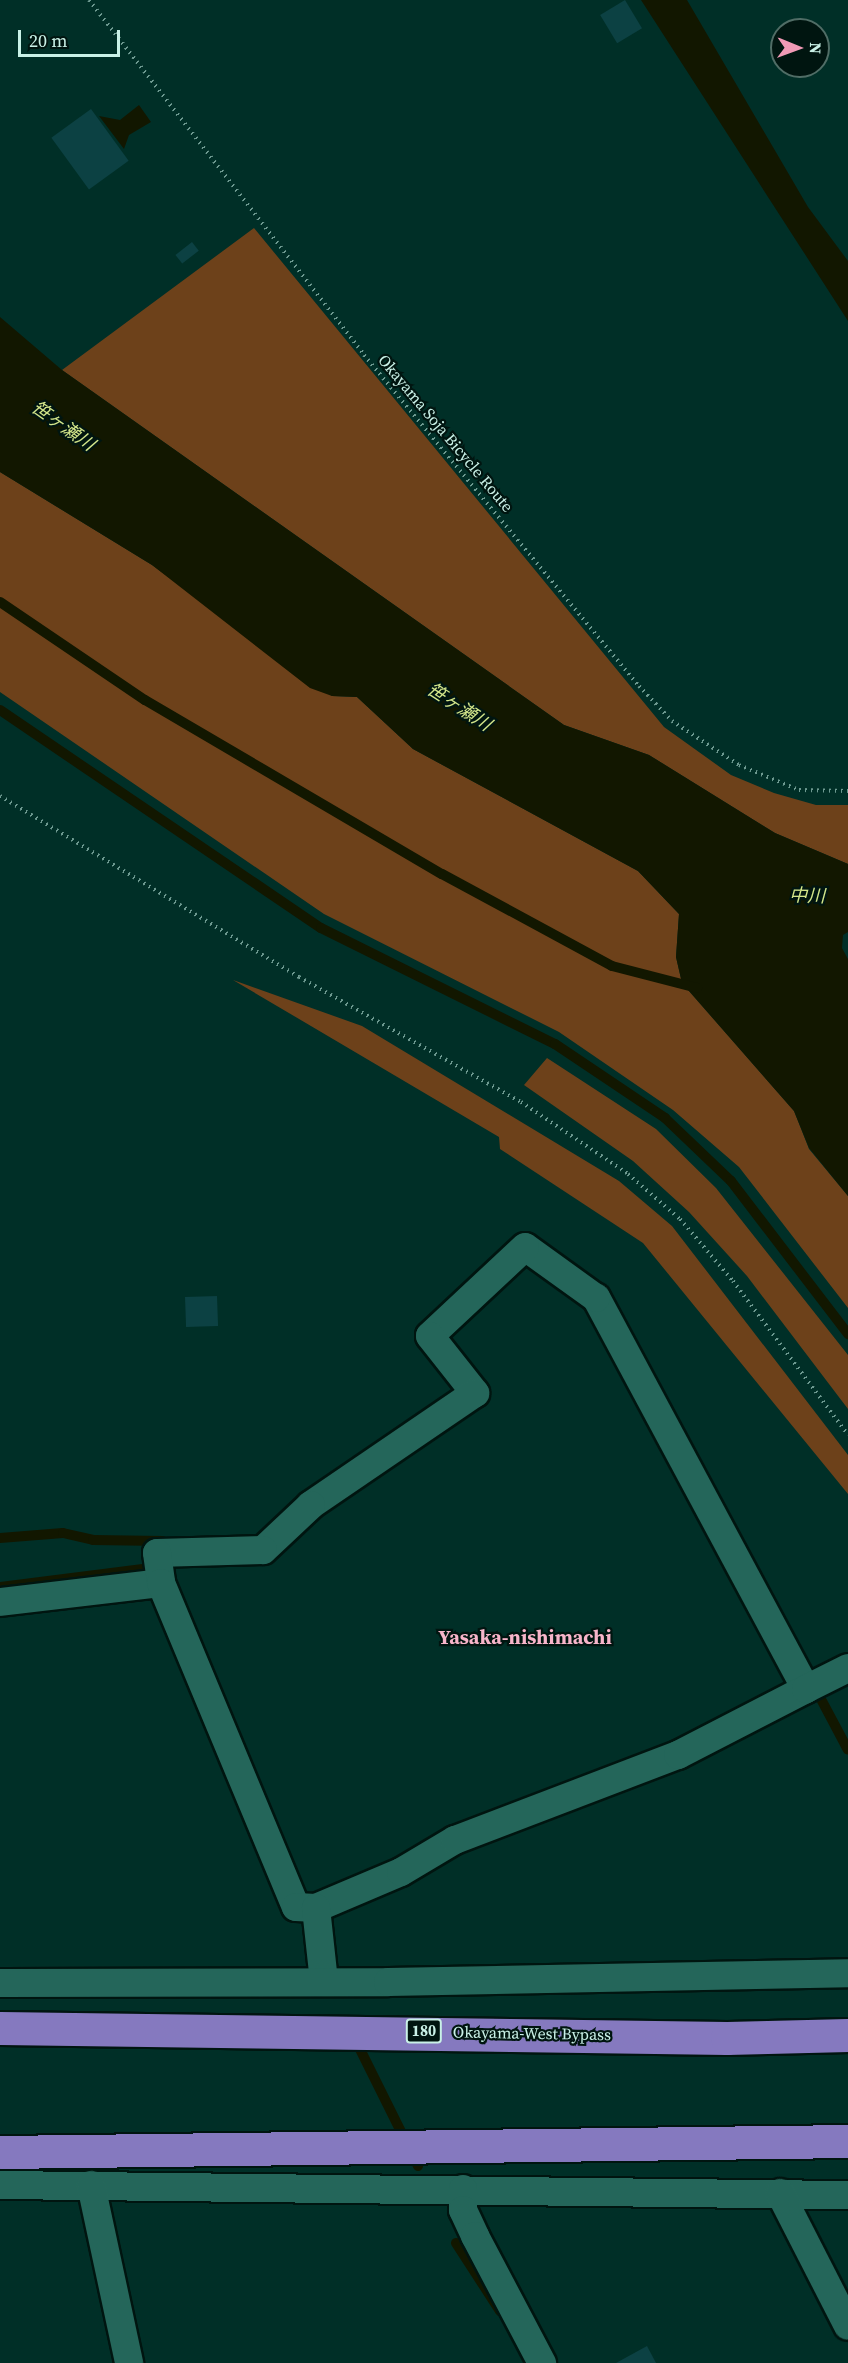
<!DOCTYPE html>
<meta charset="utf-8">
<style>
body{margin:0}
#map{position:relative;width:848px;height:2363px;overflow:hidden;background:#002f27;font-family:"Source Serif 4","Noto Sans JP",serif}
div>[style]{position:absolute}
.green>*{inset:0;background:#6d411a}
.water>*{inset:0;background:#121700}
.stream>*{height:10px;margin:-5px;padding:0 5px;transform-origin:5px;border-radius:5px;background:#121700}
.building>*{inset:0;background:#0c4143;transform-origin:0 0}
.path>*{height:4px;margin-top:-2px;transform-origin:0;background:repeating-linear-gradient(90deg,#6d9990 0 1.5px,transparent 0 6px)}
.roads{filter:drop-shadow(2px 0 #001510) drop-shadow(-2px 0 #001510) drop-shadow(0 2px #001510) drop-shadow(0 -2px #001510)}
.minor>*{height:28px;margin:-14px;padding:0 14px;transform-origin:14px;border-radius:14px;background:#24665a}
.trunk>*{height:33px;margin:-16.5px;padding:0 16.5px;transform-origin:16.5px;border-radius:16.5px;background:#8579bf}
span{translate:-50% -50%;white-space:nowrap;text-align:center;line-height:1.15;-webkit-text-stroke:4.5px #001510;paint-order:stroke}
.shield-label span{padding:2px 4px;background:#001510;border:2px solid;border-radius:4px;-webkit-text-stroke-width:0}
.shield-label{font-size:15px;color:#c9f1e7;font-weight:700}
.street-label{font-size:16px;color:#c9f1e7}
.water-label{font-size:18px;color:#d4e78b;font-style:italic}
.quarter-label{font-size:20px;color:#f7b5ca;font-weight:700}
.north{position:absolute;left:770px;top:18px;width:60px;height:60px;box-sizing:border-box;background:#001510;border:2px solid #506d66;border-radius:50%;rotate:91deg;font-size:16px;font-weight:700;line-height:24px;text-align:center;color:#c9f1e7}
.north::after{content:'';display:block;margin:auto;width:21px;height:27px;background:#f09ab6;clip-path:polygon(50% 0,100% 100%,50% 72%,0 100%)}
.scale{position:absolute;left:18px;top:30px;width:102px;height:27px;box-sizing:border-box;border:3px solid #c9f1e7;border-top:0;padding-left:8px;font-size:18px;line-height:21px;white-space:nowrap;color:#c9f1e7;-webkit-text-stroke:4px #001510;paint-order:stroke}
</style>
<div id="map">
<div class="green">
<i style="clip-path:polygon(254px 228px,664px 727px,731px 775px,774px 793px,816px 805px,848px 805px,848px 864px,775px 833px,649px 755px,564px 725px,62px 370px)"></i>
<i style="clip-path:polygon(0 472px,152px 565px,332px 696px,357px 697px,413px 749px,638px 871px,679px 914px,676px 957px,682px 983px,794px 1111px,809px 1149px,848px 1196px,848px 1308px,739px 1167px,673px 1110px,559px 1032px,324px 914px,0 692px)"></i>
<i style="clip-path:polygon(233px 980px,362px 1026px,619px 1181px,672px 1226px,848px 1455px,848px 1494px,643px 1243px,500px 1149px,499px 1137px)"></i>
<i style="clip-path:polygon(547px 1058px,656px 1129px,716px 1188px,848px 1355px,848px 1409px,747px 1276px,689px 1212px,633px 1161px,524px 1085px)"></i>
</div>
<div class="water">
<i style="clip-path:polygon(641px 0,687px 0,808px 207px,848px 261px,848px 321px)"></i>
<i style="clip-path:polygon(139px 105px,151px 122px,129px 135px,124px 149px,99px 116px,120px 120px)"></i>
<i style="clip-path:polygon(0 317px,62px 370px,564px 725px,649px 755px,775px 833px,848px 864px,848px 932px,843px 935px,842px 948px,848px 959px,848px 1196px,809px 1148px,794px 1111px,682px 983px,676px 957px,679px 914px,638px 871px,413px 749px,357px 697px,332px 696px,310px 688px,152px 565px,0 472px)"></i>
</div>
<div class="stream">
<i style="left:0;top:602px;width:175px;rotate:34.1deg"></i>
<i style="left:145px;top:700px;width:344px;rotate:30.4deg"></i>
<i style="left:442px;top:874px;width:193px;rotate:28.4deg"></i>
<i style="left:612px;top:966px;width:88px;rotate:14.5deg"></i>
<i style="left:0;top:710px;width:388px;rotate:34.2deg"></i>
<i style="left:321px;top:928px;width:261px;rotate:26.4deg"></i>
<i style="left:555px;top:1044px;width:133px;rotate:33.9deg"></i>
<i style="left:665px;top:1118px;width:91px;rotate:43.7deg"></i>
<i style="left:731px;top:1181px;width:193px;rotate:52.6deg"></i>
<i style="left:0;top:1538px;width:63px;rotate:-4.5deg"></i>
<i style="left:63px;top:1533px;width:31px;rotate:13deg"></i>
<i style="left:93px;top:1540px;width:70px;rotate:0.8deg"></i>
<i style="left:0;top:1587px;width:144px;rotate:-7.2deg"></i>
<i style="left:822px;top:1701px;width:55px;rotate:62deg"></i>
<i style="left:354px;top:2037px;width:144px;rotate:63.6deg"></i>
<i style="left:456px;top:2243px;width:81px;rotate:57.1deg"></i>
</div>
<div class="building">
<i style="left:625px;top:0;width:33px;height:29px;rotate:59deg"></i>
<i style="left:91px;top:109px;width:64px;height:49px;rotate:54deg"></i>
<i style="left:192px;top:242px;width:11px;height:21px;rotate:52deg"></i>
<i style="left:217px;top:1296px;width:30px;height:32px;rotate:88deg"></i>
<i style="clip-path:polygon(647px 2346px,656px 2363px,616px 2363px)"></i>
</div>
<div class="path">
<i style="left:89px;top:0;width:449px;rotate:52.2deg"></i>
<i style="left:364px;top:355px;width:430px;rotate:50.3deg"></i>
<i style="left:639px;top:686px;width:48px;rotate:46.7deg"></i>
<i style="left:672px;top:721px;width:80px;rotate:33.3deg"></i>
<i style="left:739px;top:765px;width:65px;rotate:22.6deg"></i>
<i style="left:799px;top:790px;width:49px;rotate:1.2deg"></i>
<i style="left:0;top:796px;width:350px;rotate:31.2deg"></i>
<i style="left:299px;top:977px;width:255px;rotate:29.4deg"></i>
<i style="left:521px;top:1102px;width:129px;rotate:33.9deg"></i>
<i style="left:628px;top:1174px;width:69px;rotate:40.9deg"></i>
<i style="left:680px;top:1219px;width:82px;rotate:49.5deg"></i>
<i style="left:733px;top:1281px;width:192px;rotate:53.2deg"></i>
</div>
<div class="roads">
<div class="minor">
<i style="left:0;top:1602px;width:162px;rotate:-6.7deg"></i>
<i style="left:806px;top:1689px;width:444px;rotate:-118.2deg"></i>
<i style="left:596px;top:1298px;width:87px;rotate:-144.3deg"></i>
<i style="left:525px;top:1247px;width:130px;rotate:136.9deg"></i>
<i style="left:430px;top:1336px;width:73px;rotate:51.7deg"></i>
<i style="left:475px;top:1393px;width:199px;rotate:145.7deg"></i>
<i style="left:311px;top:1505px;width:66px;rotate:136.8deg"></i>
<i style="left:263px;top:1550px;width:106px;rotate:178.4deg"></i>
<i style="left:157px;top:1553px;width:30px;rotate:82deg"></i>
<i style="left:161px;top:1583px;width:351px;rotate:67.4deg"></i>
<i style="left:296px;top:1907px;width:20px;rotate:3deg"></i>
<i style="left:316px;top:1908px;width:92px;rotate:-23deg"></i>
<i style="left:401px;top:1872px;width:63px;rotate:-30.7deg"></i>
<i style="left:455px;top:1840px;width:239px;rotate:-20.9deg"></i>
<i style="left:678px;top:1755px;width:144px;rotate:-27.3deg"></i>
<i style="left:806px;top:1689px;width:47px;rotate:-26.6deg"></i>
<i style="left:316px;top:1908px;width:74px;rotate:83.8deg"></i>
<i style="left:0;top:1983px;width:388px;rotate:-0.1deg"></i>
<i style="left:388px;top:1982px;width:460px;rotate:-1.1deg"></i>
<i style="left:0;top:2185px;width:848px;rotate:0.68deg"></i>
<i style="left:91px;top:2185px;width:182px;rotate:77.9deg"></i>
<i style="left:463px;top:2189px;width:21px;rotate:90deg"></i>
<i style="left:463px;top:2210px;width:29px;rotate:65deg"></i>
<i style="left:475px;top:2236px;width:144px;rotate:62.2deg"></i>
<i style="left:780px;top:2193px;width:149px;rotate:62.9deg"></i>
</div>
<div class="trunk">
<i style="left:0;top:2028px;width:727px;rotate:0.79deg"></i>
<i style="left:727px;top:2038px;width:121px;rotate:-1.4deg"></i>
<i style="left:0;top:2152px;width:848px;rotate:-0.74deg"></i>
</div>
</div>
<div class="shield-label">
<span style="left:424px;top:2031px">180</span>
</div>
<div class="street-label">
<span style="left:446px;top:433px;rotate:50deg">Okayama Soja Bicycle Route</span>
<span style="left:532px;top:2033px;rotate:1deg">Okayama-West Bypass</span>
</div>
<div class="water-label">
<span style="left:63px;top:426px;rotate:35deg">笹ヶ瀬川</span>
<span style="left:459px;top:707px;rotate:33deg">笹ヶ瀬川</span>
<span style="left:807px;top:896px;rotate:1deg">中川</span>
</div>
<div class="quarter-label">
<span style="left:525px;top:1637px">Yasaka-nishimachi</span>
</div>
<div class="north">N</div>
<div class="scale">20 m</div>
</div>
